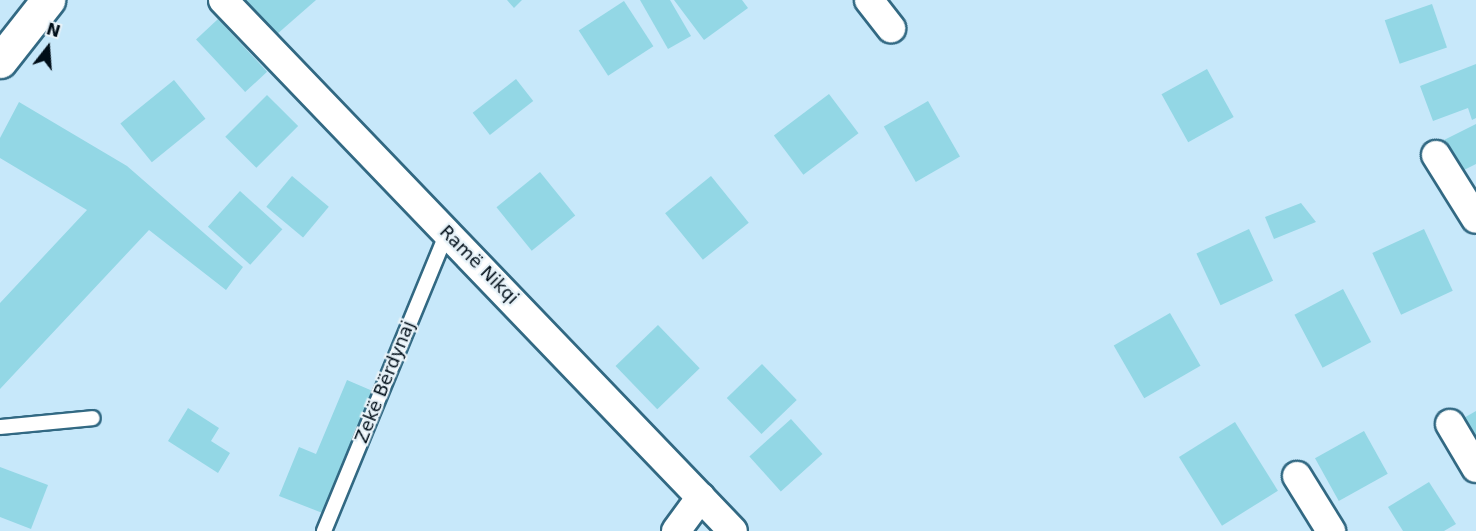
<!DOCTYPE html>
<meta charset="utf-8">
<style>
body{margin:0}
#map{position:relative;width:1476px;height:531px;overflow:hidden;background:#c7e8fa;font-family:"DejaVu Sans",sans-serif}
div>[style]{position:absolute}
.building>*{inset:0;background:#93d7e5;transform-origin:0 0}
.roads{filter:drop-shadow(2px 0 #326983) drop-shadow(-2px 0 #326983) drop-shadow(0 2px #326983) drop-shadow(0 -2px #326983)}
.lane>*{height:14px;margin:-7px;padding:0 7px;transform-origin:7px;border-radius:7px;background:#fff}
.street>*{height:28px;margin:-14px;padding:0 14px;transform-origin:14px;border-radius:14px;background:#fff}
.secondary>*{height:33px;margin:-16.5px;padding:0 16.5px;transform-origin:16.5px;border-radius:16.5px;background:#fff}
span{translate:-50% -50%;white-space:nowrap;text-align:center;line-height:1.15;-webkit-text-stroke:4.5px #e7f2f8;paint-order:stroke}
.street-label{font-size:18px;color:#000e18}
.north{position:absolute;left:18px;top:18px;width:60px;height:60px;-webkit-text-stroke:4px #e7f2f8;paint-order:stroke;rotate:17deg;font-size:16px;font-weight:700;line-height:24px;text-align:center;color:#000e18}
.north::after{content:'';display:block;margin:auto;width:21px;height:27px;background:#000e18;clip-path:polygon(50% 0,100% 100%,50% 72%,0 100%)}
</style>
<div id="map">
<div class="building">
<i style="clip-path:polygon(231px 0,316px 0,268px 42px)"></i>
<i style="clip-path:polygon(507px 0,522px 0,514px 8px)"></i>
<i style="clip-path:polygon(640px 0,670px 0,691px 36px,668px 49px)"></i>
<i style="clip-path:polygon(674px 0,742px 0,748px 8px,704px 40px)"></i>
<i style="left:624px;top:1px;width:54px;height:54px;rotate:57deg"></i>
<i style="left:1432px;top:4px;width:46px;height:50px;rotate:71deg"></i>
<i style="left:218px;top:19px;width:72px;height:30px;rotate:47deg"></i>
<i style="clip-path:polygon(1476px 64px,1476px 118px,1472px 120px,1468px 108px,1433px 121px,1420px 86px)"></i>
<i style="left:1207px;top:69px;width:55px;height:52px;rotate:61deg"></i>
<i style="left:516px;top:79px;width:28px;height:55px;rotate:52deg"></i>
<i style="left:174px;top:80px;width:50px;height:69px;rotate:51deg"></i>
<i style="left:829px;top:94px;width:49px;height:69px;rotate:53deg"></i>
<i style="left:267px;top:95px;width:44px;height:59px;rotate:45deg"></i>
<i style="left:928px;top:101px;width:64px;height:51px;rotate:60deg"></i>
<i style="clip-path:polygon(19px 102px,127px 166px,243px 267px,226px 290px,149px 230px,0 389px,0 303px,87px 210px,0 158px,0 138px)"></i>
<i style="clip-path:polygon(1476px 124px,1476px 164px,1460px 172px,1444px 140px)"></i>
<i style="left:540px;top:172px;width:56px;height:56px;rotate:51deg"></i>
<i style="left:292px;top:176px;width:48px;height:40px;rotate:40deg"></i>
<i style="left:711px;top:176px;width:60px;height:59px;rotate:51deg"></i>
<i style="left:240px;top:191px;width:57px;height:48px;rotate:42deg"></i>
<i style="clip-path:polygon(1301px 203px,1316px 222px,1274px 239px,1265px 217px)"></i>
<i style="left:1249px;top:229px;width:57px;height:58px;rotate:65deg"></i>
<i style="left:1424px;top:229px;width:68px;height:57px;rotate:65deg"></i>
<i style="left:1343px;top:289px;width:60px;height:55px;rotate:62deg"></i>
<i style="left:1170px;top:313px;width:61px;height:65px;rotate:60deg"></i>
<i style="left:658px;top:325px;width:60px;height:59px;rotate:46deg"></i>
<i style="left:762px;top:364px;width:50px;height:49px;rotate:46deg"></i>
<i style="clip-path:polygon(347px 380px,375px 392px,325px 514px,279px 496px,299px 447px,316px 454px)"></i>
<i style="clip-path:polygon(188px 408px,219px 428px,211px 441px,230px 453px,218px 473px,168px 441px)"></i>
<i style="clip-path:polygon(1476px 411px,1476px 443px,1462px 419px)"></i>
<i style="left:791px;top:419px;width:47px;height:56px;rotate:48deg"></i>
<i style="left:1235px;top:422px;width:81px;height:66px;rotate:58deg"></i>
<i style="left:1364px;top:431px;width:49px;height:56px;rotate:61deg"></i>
<i style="clip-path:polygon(0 467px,48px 485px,31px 529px,0 517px)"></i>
<i style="clip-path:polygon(1429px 482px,1456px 524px,1444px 531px,1403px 531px,1388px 507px)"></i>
</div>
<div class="roads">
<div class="lane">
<i style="left:0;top:427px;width:93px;rotate:-5.5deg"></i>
<i style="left:324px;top:531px;width:323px;rotate:-67.6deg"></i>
</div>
<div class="street">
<i style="left:223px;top:0;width:736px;rotate:46.16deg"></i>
<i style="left:869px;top:0;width:36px;rotate:52deg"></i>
<i style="left:1436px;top:155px;width:75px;rotate:58deg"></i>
<i style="left:1450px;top:424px;width:51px;rotate:59.4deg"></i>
<i style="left:1297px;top:476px;width:65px;rotate:58.3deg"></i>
<i style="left:676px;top:531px;width:42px;rotate:-53.7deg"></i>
</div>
<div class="secondary">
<i style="left:0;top:61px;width:78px;rotate:-51.8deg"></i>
</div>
</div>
<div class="street-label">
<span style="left:479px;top:265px;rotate:45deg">Ramë Nikqi</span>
<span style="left:385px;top:382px;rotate:-68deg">Zekë Bërdynaj</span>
</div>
<div class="north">N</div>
</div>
